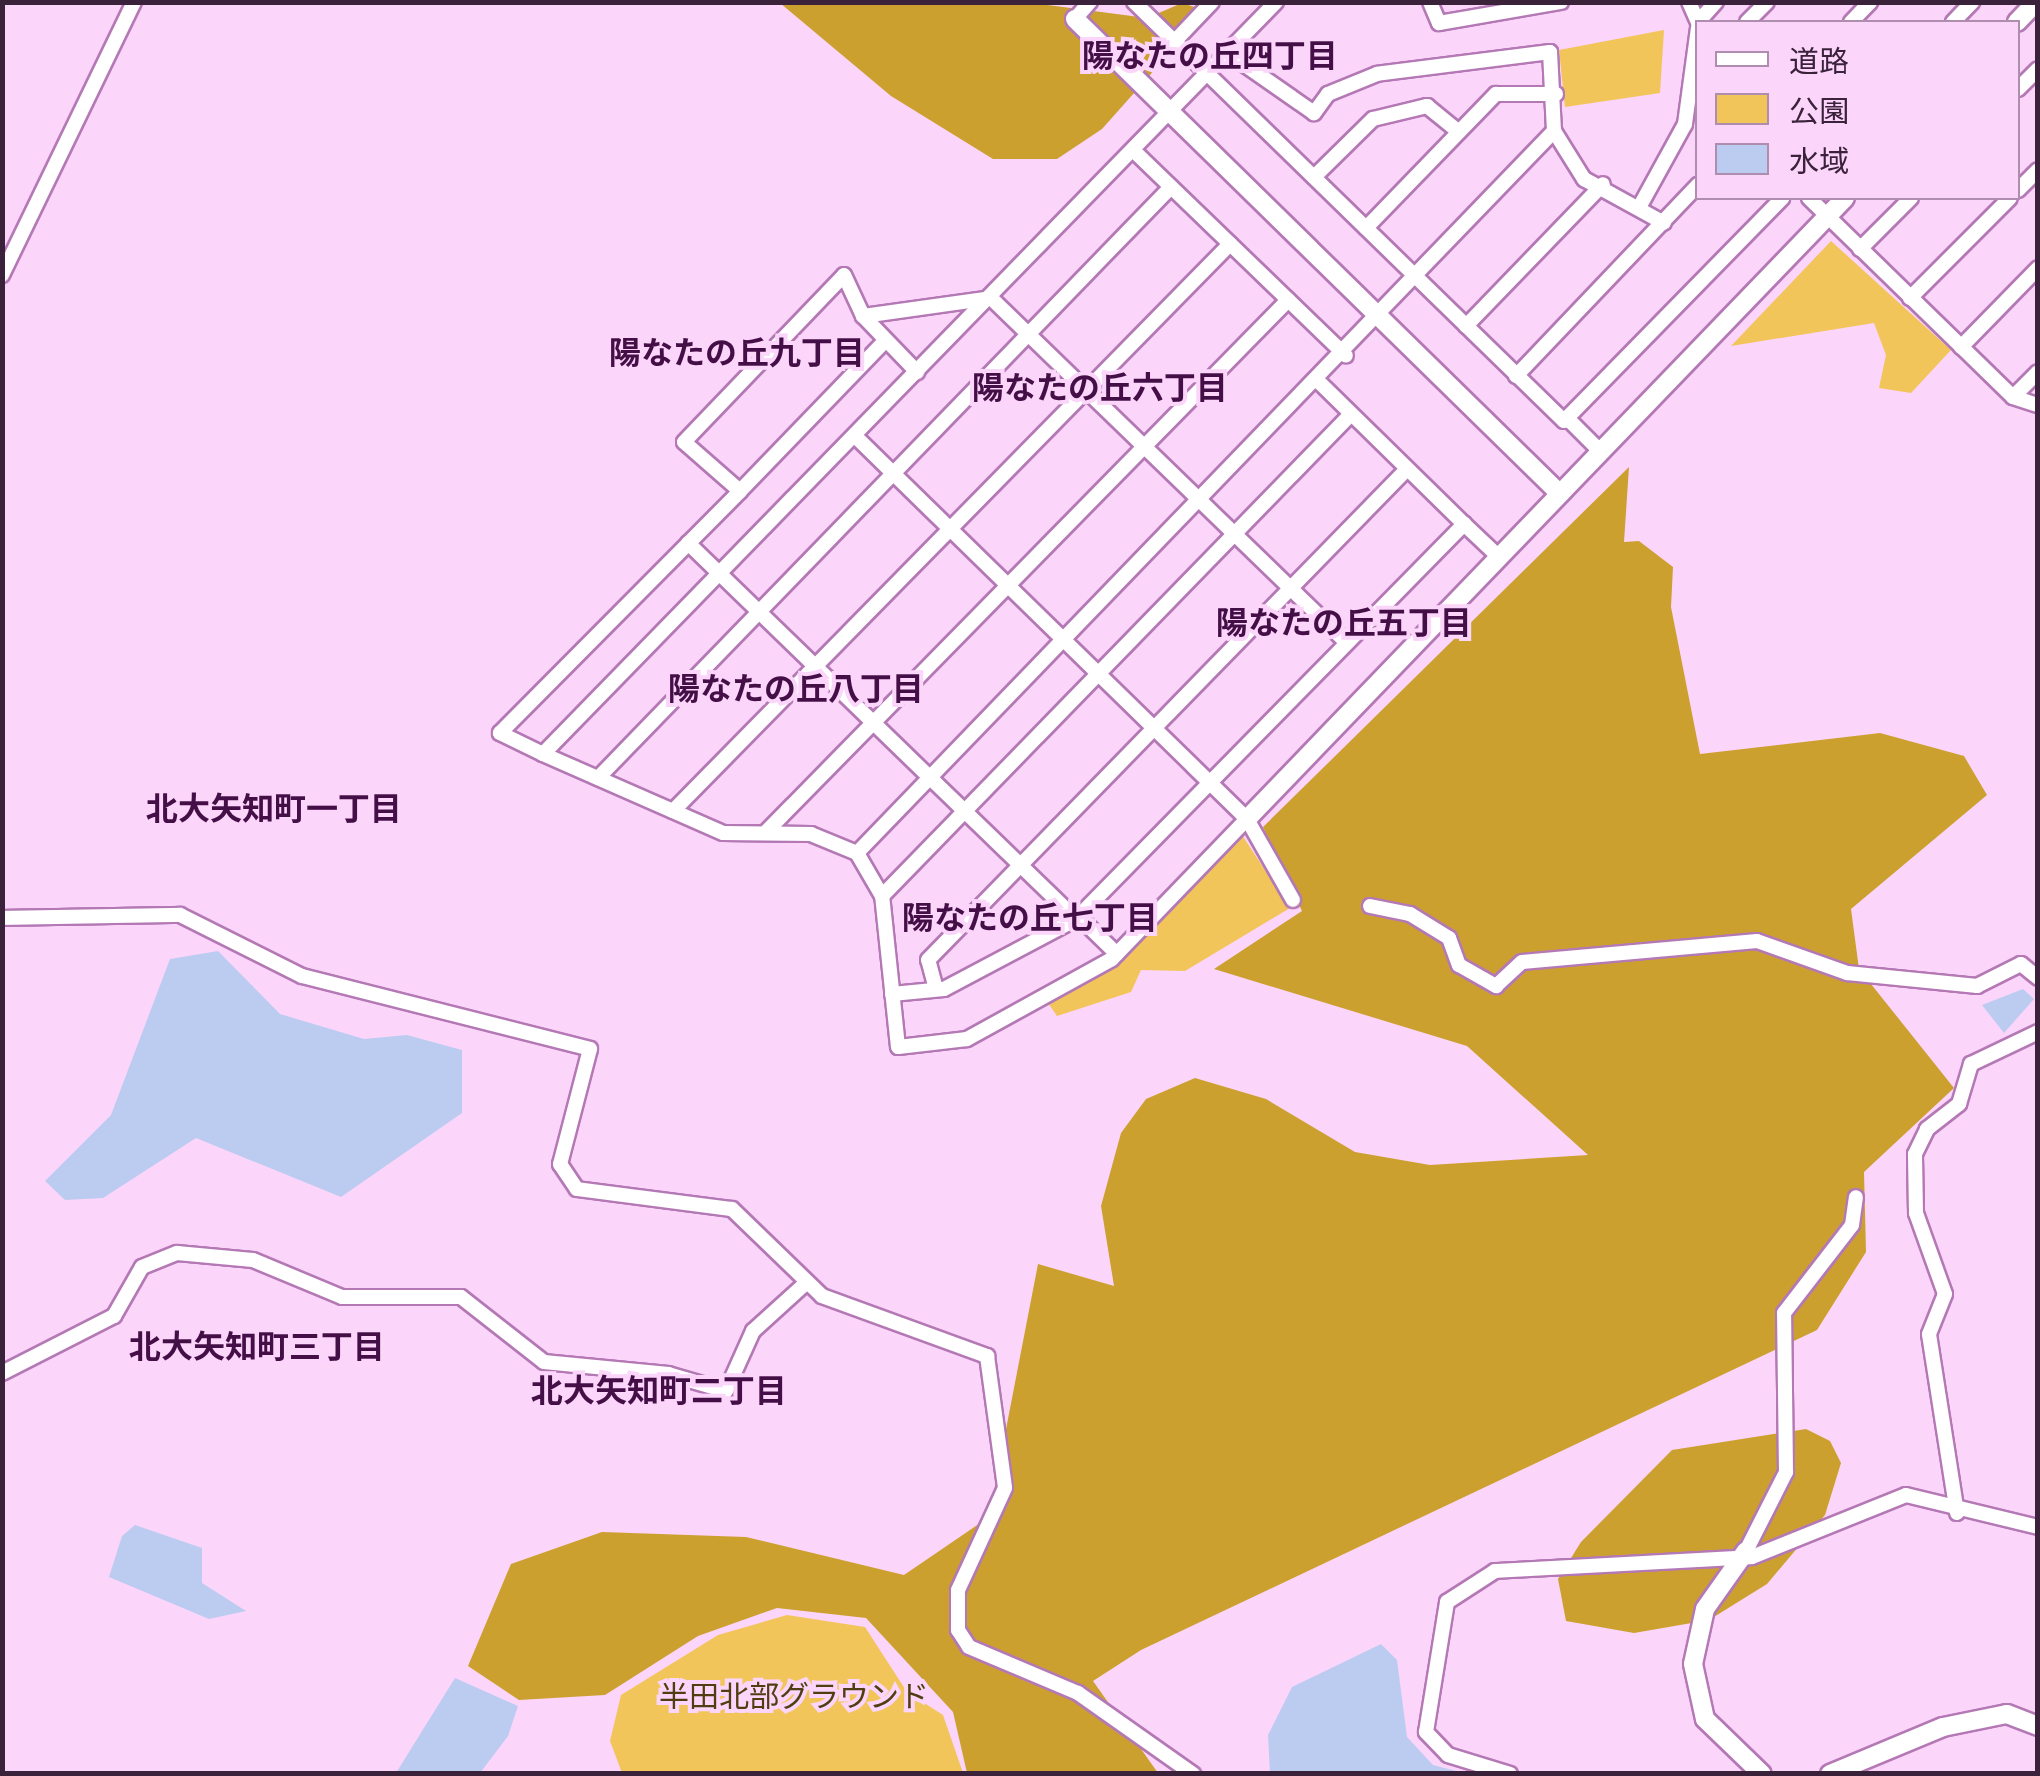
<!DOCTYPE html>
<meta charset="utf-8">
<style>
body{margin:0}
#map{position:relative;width:2040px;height:1776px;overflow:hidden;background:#fcd5fb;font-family:Commissioner,"Noto Sans JP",sans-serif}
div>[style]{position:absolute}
.green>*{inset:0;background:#f2c55a}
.forest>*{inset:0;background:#cca02e}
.water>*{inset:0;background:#bcccf0}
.roads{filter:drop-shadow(2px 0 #b479b5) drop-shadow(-2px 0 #b479b5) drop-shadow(0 2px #b479b5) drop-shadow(0 -2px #b479b5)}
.minor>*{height:14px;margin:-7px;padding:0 7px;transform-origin:7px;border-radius:7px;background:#fff}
.tertiary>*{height:18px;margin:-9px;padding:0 9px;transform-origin:9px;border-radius:9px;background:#fff}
span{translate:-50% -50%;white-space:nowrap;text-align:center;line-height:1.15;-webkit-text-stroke:8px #fcd5fb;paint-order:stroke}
.park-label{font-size:30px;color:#503e10}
.neighbourhood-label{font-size:32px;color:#440f46;font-weight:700}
.frame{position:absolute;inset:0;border:5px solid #3a223b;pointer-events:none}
.legend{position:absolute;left:1695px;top:20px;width:325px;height:180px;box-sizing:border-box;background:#fcd5fb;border:2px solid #ae8dae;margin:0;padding:12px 18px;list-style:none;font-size:30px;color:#3a223b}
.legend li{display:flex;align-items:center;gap:20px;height:50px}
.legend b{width:50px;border:2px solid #ae8dae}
</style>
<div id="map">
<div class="green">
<i style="clip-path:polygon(1664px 30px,1660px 93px,1565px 107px,1559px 50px)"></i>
<i style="clip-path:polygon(1831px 241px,1951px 350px,1911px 393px,1879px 388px,1886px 355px,1874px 323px,1731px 346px)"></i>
<i style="clip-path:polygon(1242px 835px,1290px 908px,1185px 971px,1141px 970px,1131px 992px,1057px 1016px,1048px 1003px,1114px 966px)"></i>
<i style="clip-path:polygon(787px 1615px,865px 1627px,907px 1692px,943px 1715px,963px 1773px,622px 1773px,610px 1741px,621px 1695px,718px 1635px)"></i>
</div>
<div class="forest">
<i style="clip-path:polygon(1025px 2px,1147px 18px,1182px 3px,1207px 11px,1102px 129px,1057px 159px,993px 159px,891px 96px,780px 3px)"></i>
<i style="clip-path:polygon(1629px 467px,1624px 542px,1639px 541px,1673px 567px,1671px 607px,1700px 754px,1880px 733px,1964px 756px,1987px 795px,1851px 909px,1859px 969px,1954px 1088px,1864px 1172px,1866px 1252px,1817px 1330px,1141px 1650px,1093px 1681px,1158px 1773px,967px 1773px,953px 1712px,866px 1618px,777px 1608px,698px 1636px,605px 1695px,519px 1700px,468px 1666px,511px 1564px,602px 1532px,746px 1537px,904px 1575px,989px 1517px,1038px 1264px,1114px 1286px,1101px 1206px,1121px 1133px,1146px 1099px,1195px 1078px,1266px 1099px,1355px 1152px,1430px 1165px,1588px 1155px,1467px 1046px,1214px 969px,1302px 911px,1263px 827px)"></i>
<i style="clip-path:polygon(1806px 1429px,1830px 1441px,1841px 1463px,1825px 1515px,1767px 1584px,1709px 1620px,1634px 1633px,1566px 1621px,1558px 1579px,1581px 1542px,1672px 1450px)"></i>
</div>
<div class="water">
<i style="clip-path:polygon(218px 951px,280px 1014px,364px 1039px,407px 1035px,462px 1050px,462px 1113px,341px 1197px,196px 1138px,103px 1198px,65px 1200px,45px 1181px,111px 1115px,170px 959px)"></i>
<i style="clip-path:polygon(2023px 989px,2034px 999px,2004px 1033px,1982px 1005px)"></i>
<i style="clip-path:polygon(135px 1525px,202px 1548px,202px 1583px,246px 1611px,209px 1619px,109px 1577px,122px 1536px)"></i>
<i style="clip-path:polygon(1381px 1644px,1397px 1660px,1407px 1737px,1433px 1765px,1464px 1773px,1270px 1773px,1268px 1735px,1292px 1687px)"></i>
<i style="clip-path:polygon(455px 1678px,518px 1706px,508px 1736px,480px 1773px,396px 1773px)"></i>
</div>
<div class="roads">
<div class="minor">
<i style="left:1134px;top:2px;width:600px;rotate:44.26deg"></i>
<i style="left:1564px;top:421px;width:312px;rotate:-45.6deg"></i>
<i style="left:1430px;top:2px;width:23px;rotate:67deg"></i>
<i style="left:1439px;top:23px;width:124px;rotate:-9.8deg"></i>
<i style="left:1689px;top:2px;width:22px;rotate:66deg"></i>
<i style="left:1075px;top:19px;width:23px;rotate:-49deg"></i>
<i style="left:1698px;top:22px;width:27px;rotate:-48deg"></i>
<i style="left:1747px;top:22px;width:28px;rotate:-45deg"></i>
<i style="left:1851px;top:22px;width:28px;rotate:-46deg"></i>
<i style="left:1953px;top:22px;width:28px;rotate:-46deg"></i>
<i style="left:1174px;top:42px;width:55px;rotate:-46.5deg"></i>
<i style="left:2018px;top:89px;width:28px;rotate:-45deg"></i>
<i style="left:1554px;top:131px;width:57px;rotate:58deg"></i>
<i style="left:1584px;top:179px;width:91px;rotate:28.8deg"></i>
<i style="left:1135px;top:152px;width:293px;rotate:44deg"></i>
<i style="left:1314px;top:177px;width:83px;rotate:-44.5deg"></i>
<i style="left:1373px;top:119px;width:56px;rotate:-13.5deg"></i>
<i style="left:1427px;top:106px;width:41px;rotate:39.1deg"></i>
<i style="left:2018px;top:190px;width:28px;rotate:-45deg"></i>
<i style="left:1809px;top:198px;width:285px;rotate:44.3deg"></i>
<i style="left:2013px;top:397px;width:26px;rotate:18deg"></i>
<i style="left:1641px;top:204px;width:91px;rotate:-61.2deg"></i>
<i style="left:1685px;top:124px;width:97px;rotate:-82.3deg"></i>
<i style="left:1366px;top:228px;width:187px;rotate:-45.9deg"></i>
<i style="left:1496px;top:94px;width:60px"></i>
<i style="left:1860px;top:249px;width:72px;rotate:-45deg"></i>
<i style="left:2px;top:275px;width:303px;rotate:-64.2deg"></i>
<i style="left:1910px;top:298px;width:141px;rotate:-45deg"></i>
<i style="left:863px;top:316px;width:78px;rotate:46deg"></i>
<i style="left:1466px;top:326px;width:197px;rotate:-46deg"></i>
<i style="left:1961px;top:347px;width:110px;rotate:-45.7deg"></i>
<i style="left:1516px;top:376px;width:264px;rotate:-46.4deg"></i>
<i style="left:2013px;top:397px;width:35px;rotate:-45deg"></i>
<i style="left:1567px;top:418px;width:47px;rotate:45deg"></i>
<i style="left:855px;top:436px;width:548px;rotate:44.33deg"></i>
<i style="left:1247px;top:819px;width:93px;rotate:60.4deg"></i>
<i style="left:740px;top:491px;width:207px;rotate:-46deg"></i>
<i style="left:1464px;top:524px;width:47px;rotate:43.3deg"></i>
<i style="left:688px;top:543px;width:540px;rotate:44.1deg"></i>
<i style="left:543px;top:754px;width:48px;rotate:-154deg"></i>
<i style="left:500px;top:733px;width:341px;rotate:-45.2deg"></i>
<i style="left:740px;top:491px;width:74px;rotate:-138.8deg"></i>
<i style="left:684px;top:442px;width:231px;rotate:-46.2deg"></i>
<i style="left:844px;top:275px;width:45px;rotate:65.1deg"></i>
<i style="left:863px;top:316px;width:129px;rotate:-8deg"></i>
<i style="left:991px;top:298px;width:494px;rotate:44.1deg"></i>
<i style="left:598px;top:778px;width:823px;rotate:-45.89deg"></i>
<i style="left:673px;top:811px;width:795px;rotate:-45.51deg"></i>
<i style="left:1247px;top:819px;width:194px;rotate:134deg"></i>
<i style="left:1112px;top:959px;width:166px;rotate:151.1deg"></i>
<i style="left:967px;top:1039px;width:69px;rotate:173.4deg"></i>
<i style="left:898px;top:1047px;width:152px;rotate:-96deg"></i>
<i style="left:882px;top:896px;width:50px;rotate:-120.2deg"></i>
<i style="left:857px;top:853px;width:50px;rotate:-157.6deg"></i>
<i style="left:811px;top:834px;width:88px;rotate:-179.3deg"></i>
<i style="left:723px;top:833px;width:197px;rotate:-156.3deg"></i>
<i style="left:543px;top:754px;width:1050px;rotate:-45.73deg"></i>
<i style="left:767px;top:831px;width:744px;rotate:-45.54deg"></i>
<i style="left:857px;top:853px;width:1004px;rotate:-46.01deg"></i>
<i style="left:1554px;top:131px;width:79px;rotate:-92.9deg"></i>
<i style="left:1550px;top:52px;width:174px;rotate:172.8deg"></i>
<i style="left:1377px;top:74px;width:53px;rotate:157.8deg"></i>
<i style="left:1328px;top:94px;width:24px;rotate:126deg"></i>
<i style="left:1314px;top:113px;width:105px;rotate:-145.1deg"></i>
<i style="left:882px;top:896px;width:671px;rotate:-45.78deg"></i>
<i style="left:1370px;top:906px;width:41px;rotate:11.3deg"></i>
<i style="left:1410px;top:914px;width:46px;rotate:31.6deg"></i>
<i style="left:1449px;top:938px;width:29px;rotate:70deg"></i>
<i style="left:1459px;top:965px;width:43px;rotate:29.6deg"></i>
<i style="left:1496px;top:986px;width:35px;rotate:-43deg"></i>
<i style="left:1522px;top:962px;width:236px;rotate:-5.1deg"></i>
<i style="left:1757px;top:941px;width:96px;rotate:19.6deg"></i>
<i style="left:1847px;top:973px;width:131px;rotate:5.7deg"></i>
<i style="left:1977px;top:986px;width:49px;rotate:-26.6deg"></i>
<i style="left:2021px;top:964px;width:22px;rotate:39deg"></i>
<i style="left:1079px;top:917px;width:53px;rotate:44.2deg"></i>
<i style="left:2px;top:918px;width:178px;rotate:-1deg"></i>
<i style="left:180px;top:915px;width:136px;rotate:26.6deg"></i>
<i style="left:302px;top:976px;width:297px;rotate:14.2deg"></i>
<i style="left:590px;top:1049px;width:119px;rotate:104.6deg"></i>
<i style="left:560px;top:1164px;width:30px;rotate:56deg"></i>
<i style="left:577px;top:1189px;width:156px;rotate:7.4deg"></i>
<i style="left:732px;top:1209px;width:125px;rotate:44deg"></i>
<i style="left:822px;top:1296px;width:176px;rotate:20deg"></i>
<i style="left:987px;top:1356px;width:133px;rotate:82.2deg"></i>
<i style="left:1005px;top:1488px;width:112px;rotate:114.7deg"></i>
<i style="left:958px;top:1590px;width:40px;rotate:90deg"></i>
<i style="left:958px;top:1630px;width:20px;rotate:57deg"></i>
<i style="left:969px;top:1647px;width:118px;rotate:22.9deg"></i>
<i style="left:1078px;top:1693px;width:141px;rotate:35.2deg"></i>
<i style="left:936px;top:989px;width:30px;rotate:-105deg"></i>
<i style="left:928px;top:960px;width:683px;rotate:-45.71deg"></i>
<i style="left:892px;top:994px;width:52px;rotate:-5.5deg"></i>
<i style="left:944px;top:989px;width:149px;rotate:-27.9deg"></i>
<i style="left:1076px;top:919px;width:554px;rotate:-45.51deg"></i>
<i style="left:1464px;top:524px;width:203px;rotate:-135.6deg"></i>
<i style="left:2px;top:1373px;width:126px;rotate:-27deg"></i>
<i style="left:114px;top:1316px;width:56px;rotate:-60.3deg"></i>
<i style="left:142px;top:1267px;width:38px;rotate:-22deg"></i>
<i style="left:177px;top:1253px;width:76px;rotate:5.3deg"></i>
<i style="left:253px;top:1260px;width:96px;rotate:22.6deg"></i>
<i style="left:342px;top:1297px;width:119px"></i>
<i style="left:461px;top:1297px;width:105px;rotate:38.1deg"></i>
<i style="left:544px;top:1362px;width:125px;rotate:5.5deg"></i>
<i style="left:668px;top:1374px;width:60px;rotate:16.3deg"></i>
<i style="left:726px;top:1391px;width:66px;rotate:-65.8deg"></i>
<i style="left:753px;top:1331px;width:72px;rotate:-42.2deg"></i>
<i style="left:1957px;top:1513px;width:181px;rotate:-98.9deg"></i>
<i style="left:1929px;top:1334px;width:43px;rotate:-68.2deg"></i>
<i style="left:1945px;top:1294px;width:86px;rotate:-109.7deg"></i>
<i style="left:1916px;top:1213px;width:59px;rotate:-91deg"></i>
<i style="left:1915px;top:1154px;width:28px;rotate:-64deg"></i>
<i style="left:1927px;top:1129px;width:41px;rotate:-38deg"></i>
<i style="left:1959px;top:1104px;width:42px;rotate:-73.3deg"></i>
<i style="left:1971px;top:1064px;width:74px;rotate:-25.5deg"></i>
<i style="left:1746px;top:1551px;width:89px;rotate:-63.1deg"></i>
<i style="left:1786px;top:1472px;width:159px;rotate:-90.7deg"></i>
<i style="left:1784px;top:1313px;width:111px;rotate:-52.3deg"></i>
<i style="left:1852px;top:1225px;width:28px;rotate:-82deg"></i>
<i style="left:1510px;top:1774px;width:65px;rotate:-163deg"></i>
<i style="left:1448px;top:1755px;width:32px;rotate:-134deg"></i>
<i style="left:1426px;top:1732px;width:132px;rotate:-80.8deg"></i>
<i style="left:1447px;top:1602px;width:57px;rotate:-32.9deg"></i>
<i style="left:1495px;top:1571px;width:257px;rotate:-3.1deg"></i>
<i style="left:1752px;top:1557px;width:166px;rotate:-21.9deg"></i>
<i style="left:1906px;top:1495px;width:136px;rotate:13.6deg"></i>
</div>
<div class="tertiary">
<i style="left:1075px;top:19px;width:677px;rotate:44.4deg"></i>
<i style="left:2017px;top:22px;width:28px;rotate:-46deg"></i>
<i style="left:1247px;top:819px;width:862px;rotate:-46.08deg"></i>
<i style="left:1746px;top:1551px;width:71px;rotate:125.3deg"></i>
<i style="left:1705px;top:1609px;width:56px;rotate:102.3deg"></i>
<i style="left:1693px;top:1664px;width:56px;rotate:77.7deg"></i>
<i style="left:1705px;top:1719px;width:79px;rotate:44deg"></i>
<i style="left:1830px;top:1774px;width:122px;rotate:-22.6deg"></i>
<i style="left:1943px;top:1727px;width:65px;rotate:-11.5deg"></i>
<i style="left:2007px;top:1714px;width:33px;rotate:21deg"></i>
</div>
</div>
<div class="park-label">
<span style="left:794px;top:1695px">半田北部グラウンド</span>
</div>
<div class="neighbourhood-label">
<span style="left:1210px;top:54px">陽なたの丘四丁目</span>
<span style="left:737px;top:351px">陽なたの丘九丁目</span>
<span style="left:1100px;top:386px">陽なたの丘六丁目</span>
<span style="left:1344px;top:621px">陽なたの丘五丁目</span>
<span style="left:796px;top:687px">陽なたの丘八丁目</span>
<span style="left:274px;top:807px">北大矢知町一丁目</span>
<span style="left:1030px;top:916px">陽なたの丘七丁目</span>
<span style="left:257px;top:1345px">北大矢知町三丁目</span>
<span style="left:659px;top:1389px">北大矢知町二丁目</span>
</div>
<div class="frame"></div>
<ul class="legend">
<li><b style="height:12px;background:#fff"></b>道路</li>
<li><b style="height:28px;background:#f2c55a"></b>公園</li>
<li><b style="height:28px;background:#bcccf0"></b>水域</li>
</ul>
</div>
